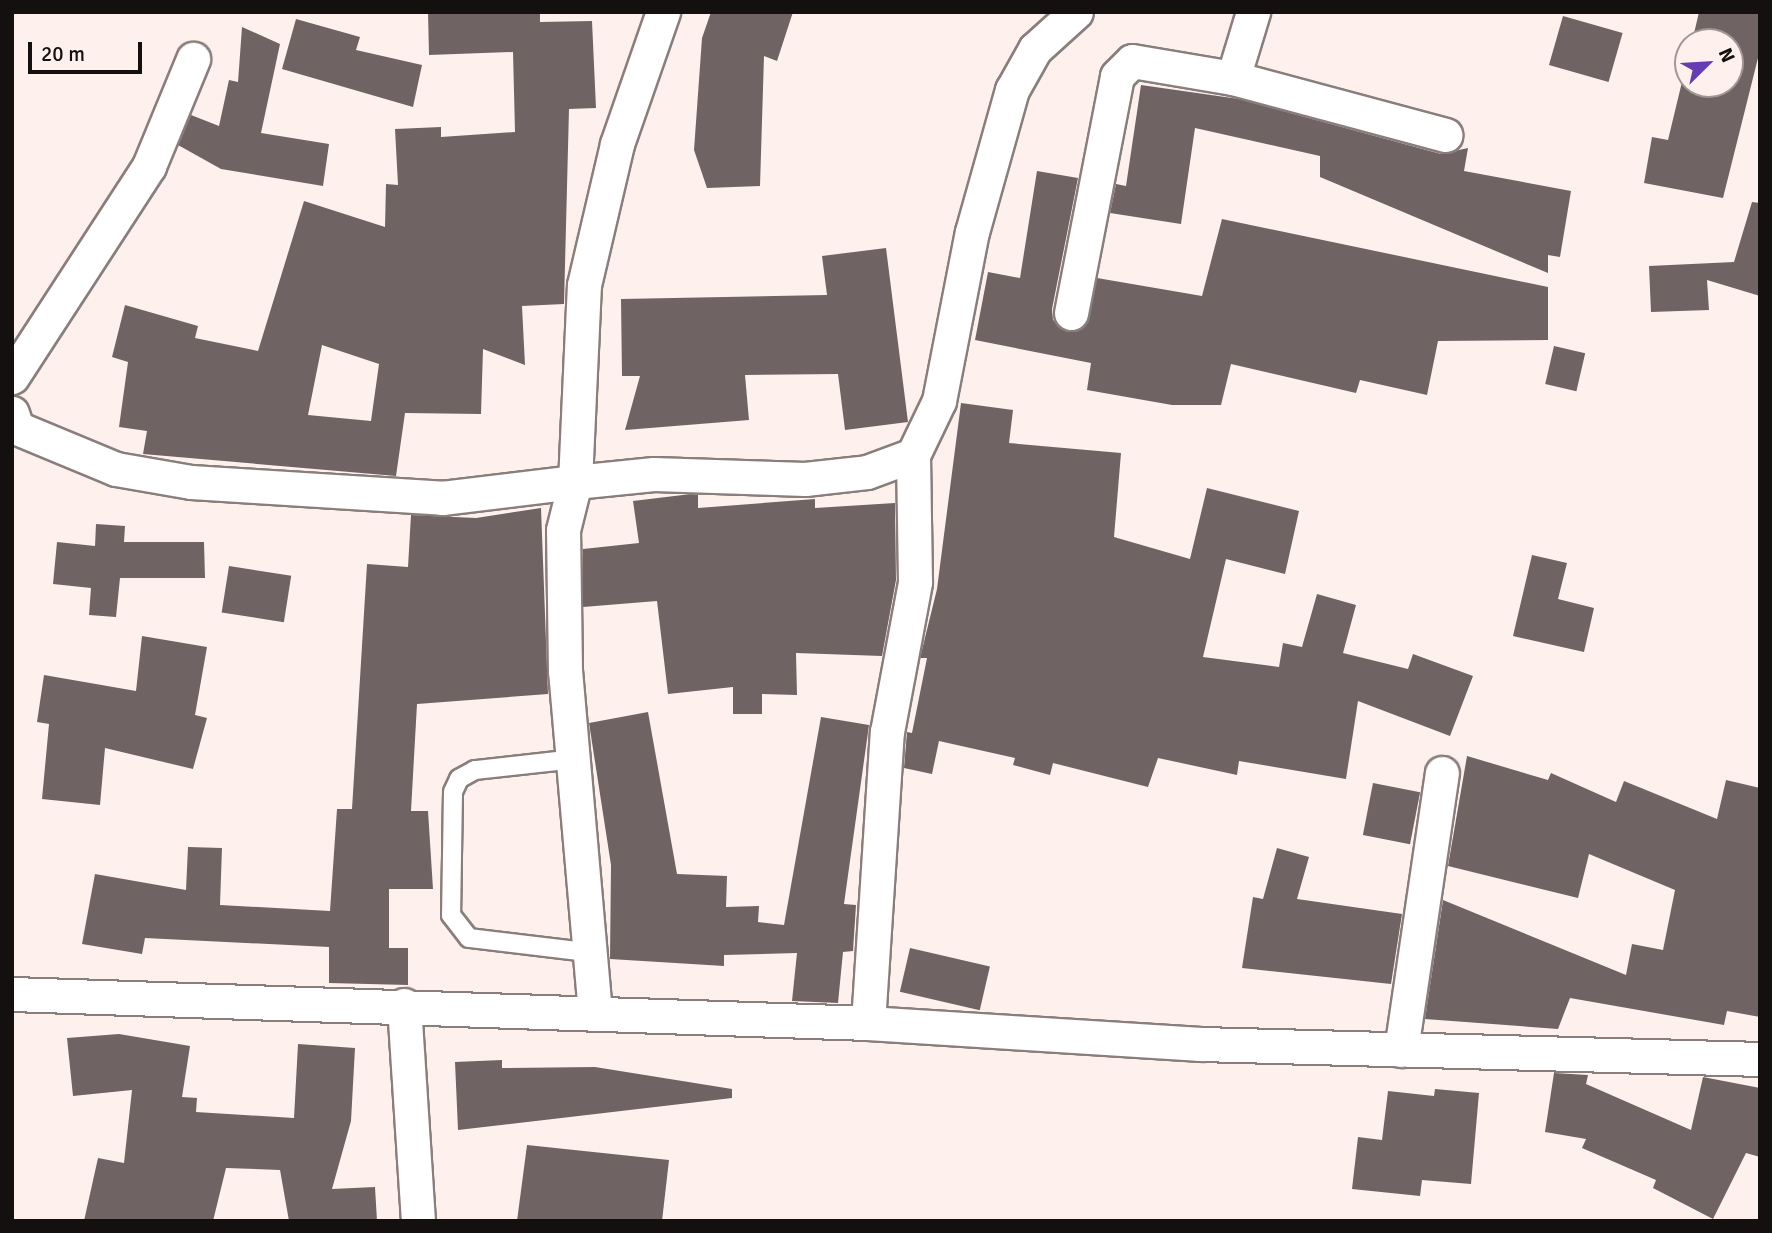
<!DOCTYPE html>
<style>
body{margin:0}
#map{position:relative;width:1772px;height:1233px;overflow:hidden;background:#fef1ed;font-family:Signika,sans-serif}
div>[style]{position:absolute}
.building>*{inset:0;background:#6f6364;transform-origin:0 0}
.roads{filter:drop-shadow(2px 0 #897e7b) drop-shadow(-2px 0 #897e7b) drop-shadow(0 2px #897e7b) drop-shadow(0 -2px #897e7b)}
.service>*{height:18px;margin:-9px;padding:0 9px;transform-origin:9px;border-radius:9px;background:#fff}
.minor>*{height:33px;margin:-16.5px;padding:0 16.5px;transform-origin:16.5px;border-radius:16.5px;background:#fff}
span{translate:-50% -50%;white-space:nowrap;text-align:center;line-height:1.15;-webkit-text-stroke:5px #fef1ed;paint-order:stroke}
.frame{position:absolute;inset:0;border:14px solid #14100f;pointer-events:none}
.north{position:absolute;left:1674px;top:28px;width:70px;height:70px;box-sizing:border-box;background:#fef1ed;border:2px solid #a09794;border-radius:50%;rotate:66deg;font-size:19px;font-weight:700;line-height:28px;text-align:center;color:#14100f}
.north::after{content:'';display:block;margin:auto;width:24px;height:32px;background:#663cb4;clip-path:polygon(50% 0,100% 100%,50% 72%,0 100%)}
.scale{position:absolute;left:28px;top:42px;width:114px;height:32px;box-sizing:border-box;border:4px solid #14100f;border-top:0;padding-left:9px;font-size:21px;line-height:24px;white-space:nowrap;color:#14100f;-webkit-text-stroke:5px #fef1ed;paint-order:stroke}
</style>
<div id="map">
<div class="building">
<i style="clip-path:polygon(evenodd,428px 12px,540px 12px,540px 22px,592px 21px,596px 108px,569px 109px,564px 304px,522px 306px,525px 365px,483px 349px,481px 414px,405px 413px,396px 476px,143px 454px,147px 431px,119px 427px,128px 362px,112px 357px,125px 305px,198px 326px,195px 338px,258px 351px,304px 201px,385px 227px,386px 184px,398px 185px,395px 129px,441px 127px,441px 137px,515px 132px,513px 52px,429px 55px,428px 12px,322px 345px,379px 364px,371px 421px,308px 415px,322px 345px)"></i>
<i style="clip-path:polygon(711px 12px,793px 12px,777px 61px,764px 56px,760px 186px,707px 188px,694px 150px,702px 38px)"></i>
<i style="clip-path:polygon(1699px 12px,1760px 12px,1760px 50px,1723px 198px,1644px 183px,1652px 137px,1668px 140px,1688px 57px,1688px 84px,1730px 84px,1730px 42px,1692px 42px)"></i>
<i style="left:1563px;top:16px;width:62px;height:51px;rotate:16deg"></i>
<i style="clip-path:polygon(296px 19px,360px 37px,356px 50px,422px 65px,413px 107px,282px 69px)"></i>
<i style="clip-path:polygon(242px 27px,280px 44px,261px 133px,329px 144px,323px 186px,221px 169px,178px 145px,191px 115px,219px 126px,229px 80px,238px 82px)"></i>
<i style="clip-path:polygon(1141px 85px,1239px 99px,1441px 154px,1468px 148px,1464px 171px,1571px 191px,1560px 257px,1548px 255px,1548px 273px,1320px 177px,1320px 156px,1195px 128px,1181px 224px,1110px 213px,1116px 184px,1126px 186px)"></i>
<i style="clip-path:polygon(1037px 171px,1078px 178px,1052px 309px,1053px 320px,1067px 332px,1086px 325px,1097px 278px,1202px 296px,1222px 219px,1548px 287px,1548px 340px,1438px 341px,1427px 395px,1360px 380px,1356px 393px,1231px 364px,1221px 405px,1172px 405px,1087px 390px,1091px 363px,975px 340px,988px 272px,1020px 278px)"></i>
<i style="clip-path:polygon(1752px 202px,1760px 203px,1760px 296px,1707px 280px,1709px 310px,1651px 312px,1649px 266px,1734px 262px)"></i>
<i style="clip-path:polygon(886px 248px,908px 422px,845px 430px,838px 374px,745px 375px,749px 420px,625px 430px,640px 376px,622px 376px,621px 299px,827px 295px,822px 256px)"></i>
<i style="left:1554px;top:346px;width:32px;height:39px;rotate:13deg"></i>
<i style="clip-path:polygon(961px 403px,1013px 410px,1009px 443px,1121px 453px,1114px 537px,1190px 559px,1207px 488px,1299px 511px,1285px 574px,1226px 559px,1203px 657px,1279px 667px,1283px 643px,1302px 647px,1317px 594px,1356px 605px,1343px 653px,1408px 669px,1413px 654px,1473px 676px,1450px 736px,1358px 701px,1346px 779px,1239px 761px,1237px 775px,1158px 758px,1148px 787px,1053px 763px,1050px 775px,1013px 765px,1015px 758px,939px 741px,932px 774px,904px 768px,907px 732px,912px 733px,927px 658px,920px 658px,937px 589px)"></i>
<i style="clip-path:polygon(691px 494px,698px 495px,698px 508px,815px 499px,815px 508px,895px 503px,896px 580px,882px 656px,796px 653px,797px 695px,762px 694px,762px 714px,733px 714px,733px 687px,668px 694px,657px 601px,583px 607px,583px 549px,639px 543px,633px 501px)"></i>
<i style="clip-path:polygon(541px 508px,548px 694px,417px 704px,411px 811px,428px 811px,433px 889px,389px 889px,389px 948px,408px 948px,408px 985px,329px 983px,329px 947px,145px 938px,142px 954px,82px 944px,95px 874px,186px 890px,188px 847px,222px 848px,220px 905px,330px 911px,337px 809px,352px 809px,367px 564px,408px 567px,411px 515px,476px 518px)"></i>
<i style="clip-path:polygon(96px 524px,125px 526px,124px 542px,204px 542px,205px 578px,120px 578px,116px 617px,89px 615px,91px 588px,53px 584px,57px 542px,95px 546px)"></i>
<i style="clip-path:polygon(1532px 555px,1567px 563px,1558px 599px,1594px 608px,1584px 652px,1513px 636px)"></i>
<i style="left:229px;top:566px;width:63px;height:47px;rotate:9deg"></i>
<i style="clip-path:polygon(142px 636px,207px 647px,195px 715px,207px 718px,193px 769px,105px 748px,100px 805px,42px 799px,49px 724px,37px 722px,44px 675px,136px 691px)"></i>
<i style="clip-path:polygon(648px 712px,677px 874px,727px 876px,726px 907px,759px 906px,758px 922px,784px 925px,821px 717px,869px 725px,844px 904px,856px 905px,853px 951px,843px 952px,838px 1003px,792px 1001px,797px 953px,724px 955px,724px 966px,610px 959px,611px 865px,589px 723px)"></i>
<i style="clip-path:polygon(1467px 756px,1548px 780px,1551px 773px,1616px 802px,1624px 781px,1717px 819px,1726px 780px,1760px 788px,1760px 1017px,1727px 1011px,1724px 1025px,1570px 998px,1558px 1029px,1425px 1019px,1443px 900px,1626px 975px,1632px 944px,1663px 950px,1675px 890px,1589px 854px,1578px 898px,1448px 866px)"></i>
<i style="left:1373px;top:783px;width:48px;height:53px;rotate:11deg"></i>
<i style="clip-path:polygon(1277px 848px,1309px 857px,1297px 899px,1402px 914px,1391px 984px,1242px 968px,1253px 897px,1263px 899px)"></i>
<i style="left:910px;top:948px;width:82px;height:45px;rotate:13deg"></i>
<i style="clip-path:polygon(119px 1034px,190px 1046px,182px 1097px,197px 1098px,196px 1112px,294px 1118px,298px 1044px,355px 1048px,351px 1121px,332px 1189px,375px 1187px,377px 1221px,289px 1221px,280px 1170px,226px 1168px,213px 1221px,84px 1221px,98px 1158px,124px 1163px,132px 1090px,73px 1096px,67px 1038px)"></i>
<i style="clip-path:polygon(502px 1060px,502px 1068px,595px 1067px,732px 1089px,732px 1098px,458px 1130px,455px 1062px)"></i>
<i style="clip-path:polygon(1554px 1073px,1588px 1075px,1586px 1084px,1691px 1130px,1703px 1077px,1760px 1088px,1760px 1157px,1746px 1153px,1713px 1219px,1653px 1188px,1656px 1180px,1582px 1148px,1586px 1139px,1545px 1132px)"></i>
<i style="clip-path:polygon(1435px 1089px,1479px 1093px,1471px 1184px,1422px 1180px,1420px 1196px,1352px 1189px,1358px 1137px,1382px 1140px,1388px 1091px,1434px 1096px)"></i>
<i style="clip-path:polygon(527px 1145px,669px 1160px,662px 1221px,517px 1221px)"></i>
</div>
<div class="roads">
<div class="service">
<i style="left:575px;top:759px;width:101px;rotate:173.7deg"></i>
<i style="left:475px;top:770px;width:18px;rotate:151deg"></i>
<i style="left:459px;top:779px;width:14px;rotate:115deg"></i>
<i style="left:453px;top:792px;width:123px;rotate:90.9deg"></i>
<i style="left:451px;top:915px;width:29px;rotate:52deg"></i>
<i style="left:469px;top:938px;width:127px;rotate:6.8deg"></i>
</div>
<div class="minor">
<i style="left:1233px;top:78px;width:69px;rotate:-73.1deg"></i>
<i style="left:1071px;top:313px;width:241px;rotate:-79deg"></i>
<i style="left:1117px;top:76px;width:21px;rotate:-45deg"></i>
<i style="left:1132px;top:61px;width:102px;rotate:9.6deg"></i>
<i style="left:1233px;top:78px;width:220px;rotate:15deg"></i>
<i style="left:12px;top:377px;width:252px;rotate:-57deg"></i>
<i style="left:149px;top:166px;width:116px;rotate:-67.6deg"></i>
<i style="left:12px;top:413px;width:16px;rotate:72deg"></i>
<i style="left:17px;top:428px;width:107px;rotate:22.5deg"></i>
<i style="left:116px;top:469px;width:76px;rotate:9.8deg"></i>
<i style="left:191px;top:482px;width:252px;rotate:3.6deg"></i>
<i style="left:442px;top:498px;width:134px;rotate:-6.9deg"></i>
<i style="left:575px;top:482px;width:197px;rotate:-87.4deg"></i>
<i style="left:584px;top:285px;width:145px;rotate:-76.8deg"></i>
<i style="left:617px;top:144px;width:140px;rotate:-70.8deg"></i>
<i style="left:12px;top:994px;width:856px;rotate:1.94deg"></i>
<i style="left:868px;top:1023px;width:333px;rotate:3.6deg"></i>
<i style="left:1200px;top:1044px;width:560px;rotate:1.53deg"></i>
<i style="left:404px;top:1005px;width:216px;rotate:86.3deg"></i>
<i style="left:595px;top:1013px;width:343px;rotate:-95deg"></i>
<i style="left:565px;top:671px;width:141px;rotate:-90.8deg"></i>
<i style="left:563px;top:530px;width:49px;rotate:-76deg"></i>
<i style="left:575px;top:482px;width:79px;rotate:-5.8deg"></i>
<i style="left:654px;top:474px;width:151px;rotate:1.9deg"></i>
<i style="left:805px;top:479px;width:62px;rotate:-6.4deg"></i>
<i style="left:867px;top:472px;width:49px;rotate:-20.3deg"></i>
<i style="left:913px;top:455px;width:60px;rotate:-64.3deg"></i>
<i style="left:939px;top:401px;width:172px;rotate:-79deg"></i>
<i style="left:972px;top:232px;width:148px;rotate:-74.3deg"></i>
<i style="left:1012px;top:90px;width:47px;rotate:-60.7deg"></i>
<i style="left:1035px;top:49px;width:55px;rotate:-42.1deg"></i>
<i style="left:868px;top:1023px;width:292px;rotate:-86.3deg"></i>
<i style="left:887px;top:732px;width:153px;rotate:-79.4deg"></i>
<i style="left:915px;top:582px;width:127px;rotate:-90.9deg"></i>
<i style="left:1401px;top:1050px;width:280px;rotate:-81.6deg"></i>
</div>
</div>
<div class="frame"></div>
<div class="north">N</div>
<div class="scale">20 m</div>
</div>
